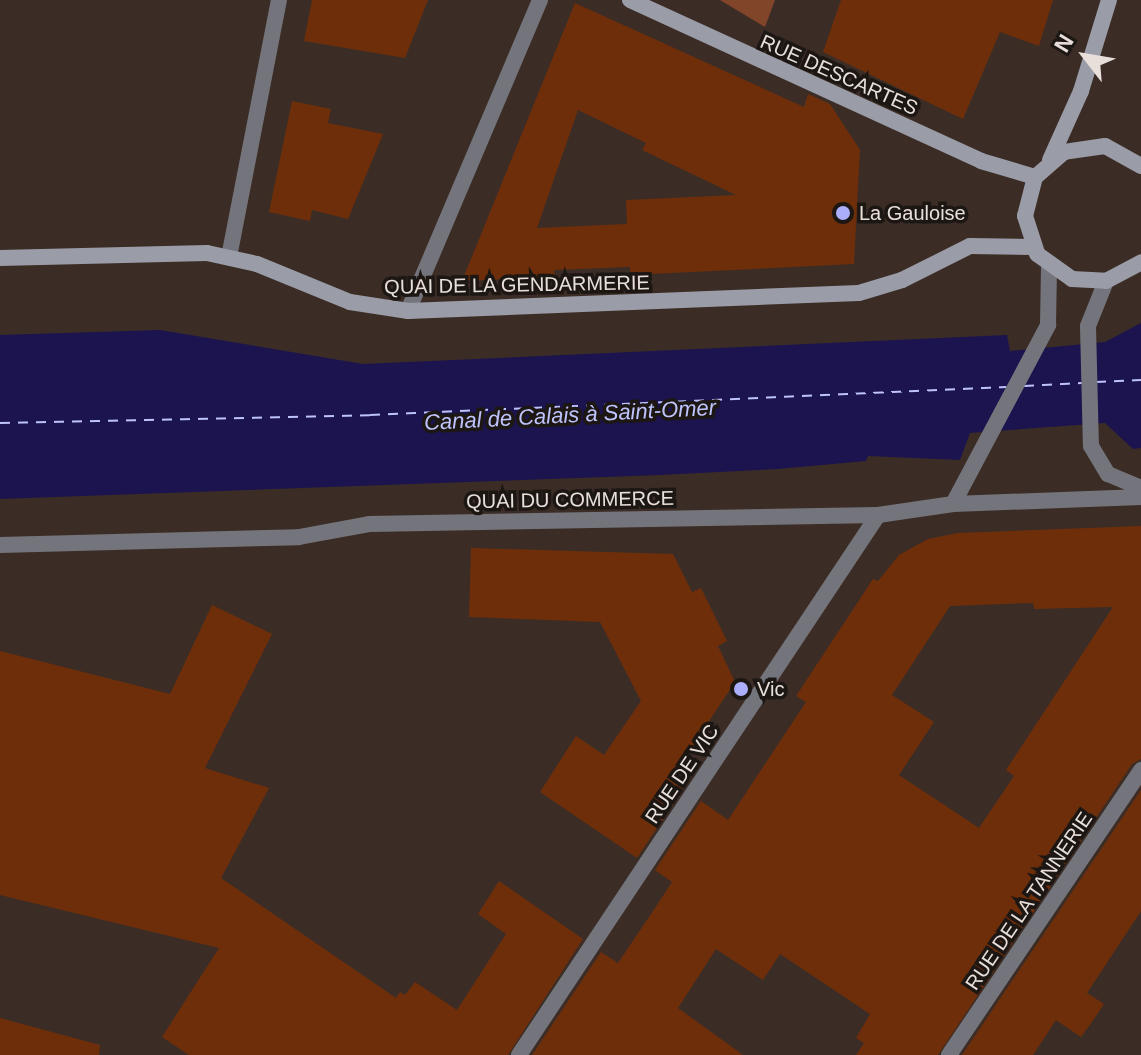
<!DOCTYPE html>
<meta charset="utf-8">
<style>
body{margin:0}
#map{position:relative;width:1141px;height:1055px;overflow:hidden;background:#3b2d26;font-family:Arial,sans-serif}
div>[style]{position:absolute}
.green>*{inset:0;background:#814529}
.water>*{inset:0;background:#1b144e}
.ferry>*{height:2px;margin-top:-1px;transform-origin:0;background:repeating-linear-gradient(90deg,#bec3fc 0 10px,transparent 0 18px)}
.building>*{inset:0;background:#6f2e0a}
.street>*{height:16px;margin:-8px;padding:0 8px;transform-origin:8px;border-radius:8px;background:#74757c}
.secondary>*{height:16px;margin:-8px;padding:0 8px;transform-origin:8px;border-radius:8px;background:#9a9ca7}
.dots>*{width:22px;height:22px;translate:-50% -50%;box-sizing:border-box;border:4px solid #1d1714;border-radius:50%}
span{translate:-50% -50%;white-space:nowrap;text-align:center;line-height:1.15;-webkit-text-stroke:7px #1d1714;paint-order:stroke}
.street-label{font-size:20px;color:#e8dfda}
.poi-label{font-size:20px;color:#e8dfda}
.left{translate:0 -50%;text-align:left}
.water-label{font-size:22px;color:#bec3fc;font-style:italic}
.north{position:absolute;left:1045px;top:16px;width:80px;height:80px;-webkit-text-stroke:6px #1d1714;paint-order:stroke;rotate:301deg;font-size:22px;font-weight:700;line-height:32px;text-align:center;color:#e8dfda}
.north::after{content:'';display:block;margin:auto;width:28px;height:36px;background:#e8dfda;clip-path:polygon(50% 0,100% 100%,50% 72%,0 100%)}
</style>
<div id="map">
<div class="green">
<i style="clip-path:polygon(720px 0,775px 0,765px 27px)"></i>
</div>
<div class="water">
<i style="clip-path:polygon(1141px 323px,1141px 448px,1133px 449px,1105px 423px,970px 433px,960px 460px,868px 456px,866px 461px,778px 469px,660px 475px,0 499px,0 335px,160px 330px,363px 364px,1007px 335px,1010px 351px,1105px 342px)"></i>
</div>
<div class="ferry">
<i style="left:1096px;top:382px;width:45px;rotate:-2.5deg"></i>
<i style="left:1024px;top:386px;width:58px;rotate:-3deg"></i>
<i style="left:0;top:423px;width:370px;rotate:-1.2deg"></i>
<i style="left:370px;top:415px;width:637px;rotate:-2.52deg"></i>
</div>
<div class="building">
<i style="clip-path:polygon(312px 0,428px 0,405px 58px,304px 41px)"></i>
<i style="clip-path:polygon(841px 0,1053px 0,1039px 46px,1000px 32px,963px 119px,823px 52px)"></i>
<i style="clip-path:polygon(evenodd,575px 3px,804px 107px,808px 94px,830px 104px,860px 150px,854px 264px,630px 275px,630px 267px,554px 270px,555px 277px,462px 281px,575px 3px,578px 110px,646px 143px,642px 150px,736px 195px,626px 200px,627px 224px,537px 228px,578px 110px)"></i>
<i style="clip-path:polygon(292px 101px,331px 109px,328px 123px,383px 134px,348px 219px,312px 210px,310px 221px,269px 212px)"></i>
<i style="clip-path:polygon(evenodd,1141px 526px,1141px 759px,1132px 764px,938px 1055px,856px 1055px,864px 1043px,856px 1038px,870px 1014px,780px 954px,763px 980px,716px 949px,678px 1008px,743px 1055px,532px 1055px,601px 952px,618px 963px,655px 908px,672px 882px,655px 870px,701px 801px,728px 820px,806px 702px,796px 696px,873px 579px,878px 581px,899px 555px,928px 539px,958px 533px,1141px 526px,1033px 603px,1034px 609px,1113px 607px,1006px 770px,1014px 776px,979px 828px,899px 775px,934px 722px,892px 695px,950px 606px,1033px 603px)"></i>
<i style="clip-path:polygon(471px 548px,673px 554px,692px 592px,701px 588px,727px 641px,718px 646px,735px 682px,670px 780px,683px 789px,637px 858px,540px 792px,576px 736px,604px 755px,641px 701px,600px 622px,469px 617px)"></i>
<i style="clip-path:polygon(212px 605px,272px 634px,205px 768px,269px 788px,221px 878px,396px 998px,400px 992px,405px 995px,415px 982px,457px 1010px,506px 934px,478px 914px,499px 881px,583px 939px,508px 1055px,189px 1055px,162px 1037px,219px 948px,0 895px,0 651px,170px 694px)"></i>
<i style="clip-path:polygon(1141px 790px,1141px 911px,1087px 993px,1104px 1004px,1094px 1019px,1081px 1037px,1056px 1020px,1033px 1055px,962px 1055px)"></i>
<i style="clip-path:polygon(0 1018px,100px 1045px,99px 1055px,0 1055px)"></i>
</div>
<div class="street">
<i style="left:229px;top:257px;width:262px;rotate:-79deg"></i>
<i style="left:1106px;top:281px;width:48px;rotate:111.8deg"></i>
<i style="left:1088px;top:326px;width:120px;rotate:88.6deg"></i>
<i style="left:1091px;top:446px;width:33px;rotate:59deg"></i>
<i style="left:1108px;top:474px;width:36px;rotate:23deg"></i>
<i style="left:408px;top:311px;width:338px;rotate:-67deg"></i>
<i style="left:953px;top:504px;width:203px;rotate:-62deg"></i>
<i style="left:1048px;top:325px;width:58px;rotate:-89deg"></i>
<i style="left:0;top:545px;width:299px;rotate:-1.5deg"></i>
<i style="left:299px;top:537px;width:71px;rotate:-10.5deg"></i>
<i style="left:369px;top:524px;width:509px;rotate:-1.01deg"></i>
<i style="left:878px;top:515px;width:76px;rotate:-8.3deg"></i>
<i style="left:953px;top:504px;width:188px;rotate:-2.1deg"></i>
<i style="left:519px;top:1055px;width:648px;rotate:-56.38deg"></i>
<i style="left:949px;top:1055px;width:344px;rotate:-56deg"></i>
</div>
<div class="secondary">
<i style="left:630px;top:0;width:386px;rotate:24.6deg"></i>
<i style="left:981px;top:161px;width:56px;rotate:16.5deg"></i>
<i style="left:1050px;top:160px;width:76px;rotate:-65.8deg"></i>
<i style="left:1081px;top:91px;width:95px;rotate:-72.9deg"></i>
<i style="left:1141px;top:166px;width:41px;rotate:-150.9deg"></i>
<i style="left:1105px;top:146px;width:41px;rotate:171.7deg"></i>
<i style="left:1064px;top:152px;width:38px;rotate:139deg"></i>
<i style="left:1035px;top:177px;width:40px;rotate:104.4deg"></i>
<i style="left:1025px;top:216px;width:40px;rotate:72deg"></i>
<i style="left:1037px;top:254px;width:43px;rotate:35.5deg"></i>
<i style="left:1072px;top:279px;width:34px;rotate:3deg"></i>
<i style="left:1106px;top:281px;width:40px;rotate:-28deg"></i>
<i style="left:0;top:258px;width:207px;rotate:-1.4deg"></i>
<i style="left:207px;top:253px;width:51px;rotate:12.4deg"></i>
<i style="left:257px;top:264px;width:100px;rotate:22.2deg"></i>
<i style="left:350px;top:302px;width:59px;rotate:8.8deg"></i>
<i style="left:408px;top:311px;width:451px;rotate:-2.3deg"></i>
<i style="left:859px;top:293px;width:45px;rotate:-16.8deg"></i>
<i style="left:902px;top:280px;width:76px;rotate:-26.6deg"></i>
<i style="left:970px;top:246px;width:63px;rotate:0.9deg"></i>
</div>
<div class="dots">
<i style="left:843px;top:213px;background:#abaffb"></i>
<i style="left:741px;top:689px;background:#abaffb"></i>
</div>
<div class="street-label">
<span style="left:839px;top:75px;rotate:24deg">RUE DESCARTES</span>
<span style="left:517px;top:285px;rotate:-1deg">QUAI DE LA GENDARMERIE</span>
<span style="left:570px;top:500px;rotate:-1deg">QUAI DU COMMERCE</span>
<span style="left:682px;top:774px;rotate:-56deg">RUE DE VIC</span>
<span style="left:1029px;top:901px;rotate:-56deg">RUE DE LA TANNERIE</span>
</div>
<div class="poi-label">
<span class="left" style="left:859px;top:213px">La Gauloise</span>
<span class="left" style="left:757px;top:689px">Vic</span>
</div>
<div class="water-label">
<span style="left:570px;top:415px;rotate:-3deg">Canal de Calais à Saint-Omer</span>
</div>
<div class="north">N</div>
</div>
